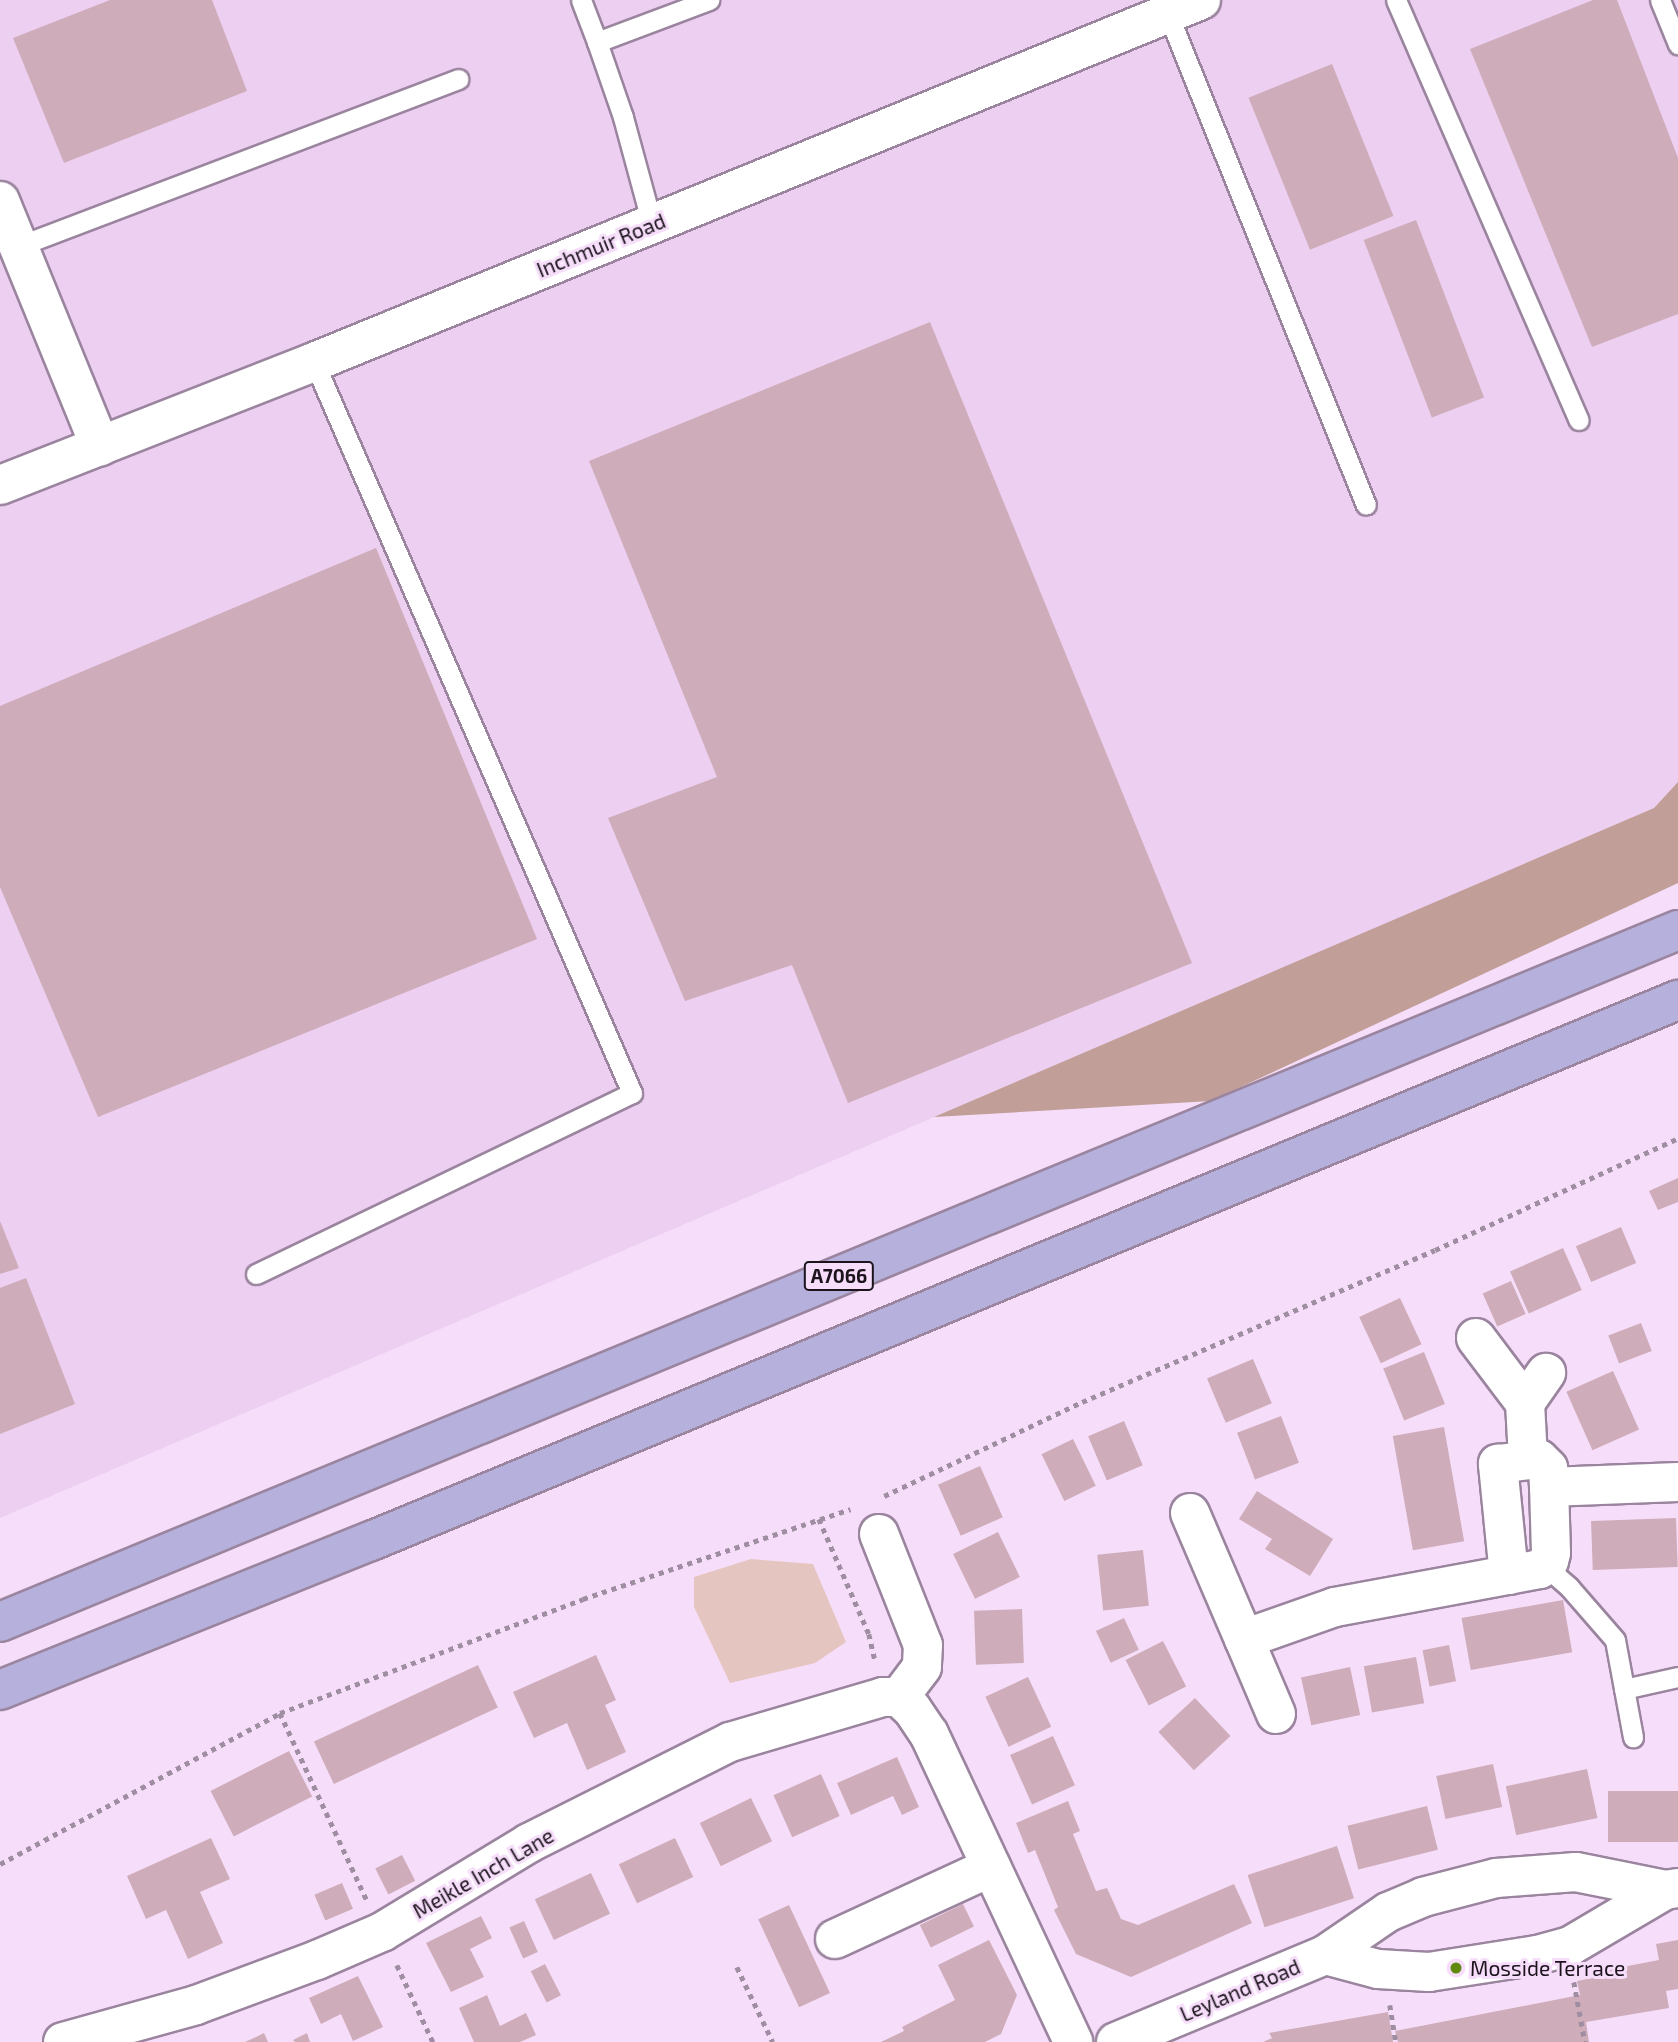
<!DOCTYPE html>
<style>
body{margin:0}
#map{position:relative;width:1678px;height:2042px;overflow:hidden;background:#f6defa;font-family:"Exo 2",sans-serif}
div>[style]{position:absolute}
.built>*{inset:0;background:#eccff1}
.green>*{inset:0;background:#e5c5c0}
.forest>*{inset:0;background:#c29e99}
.building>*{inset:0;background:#cfacb9;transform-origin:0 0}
.path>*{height:4.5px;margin-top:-2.25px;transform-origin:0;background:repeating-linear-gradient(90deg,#9f8da2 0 5px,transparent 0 10px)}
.roads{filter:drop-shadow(2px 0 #9a849e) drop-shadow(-2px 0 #9a849e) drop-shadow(0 2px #9a849e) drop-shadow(0 -2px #9a849e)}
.lane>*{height:19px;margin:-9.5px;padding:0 9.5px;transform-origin:9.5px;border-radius:9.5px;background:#fff}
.street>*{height:38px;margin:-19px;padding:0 19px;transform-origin:19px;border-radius:19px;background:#fff}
.secondary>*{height:38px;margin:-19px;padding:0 19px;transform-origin:19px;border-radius:19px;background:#fff}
.primary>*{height:38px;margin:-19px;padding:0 19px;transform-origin:19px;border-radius:19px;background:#b5b0dc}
.dots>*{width:19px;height:19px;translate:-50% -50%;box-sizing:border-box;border:4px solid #f6defa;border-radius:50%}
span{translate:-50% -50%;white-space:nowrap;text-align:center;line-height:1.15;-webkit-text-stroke:6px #f6defa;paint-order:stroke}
.shield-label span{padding:2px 5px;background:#f6defa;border:2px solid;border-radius:5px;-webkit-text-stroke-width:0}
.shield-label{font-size:19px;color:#1c131d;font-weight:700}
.street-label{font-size:21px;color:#1c131d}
.poi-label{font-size:21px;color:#1c131d}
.left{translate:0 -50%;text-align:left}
</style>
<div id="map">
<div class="built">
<i style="clip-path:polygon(0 0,1678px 0,1678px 782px,1654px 808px,0 1518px)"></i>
</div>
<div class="green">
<i style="clip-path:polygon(751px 1559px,813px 1564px,846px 1642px,815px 1663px,730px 1683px,694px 1607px,694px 1577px)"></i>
</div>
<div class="forest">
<i style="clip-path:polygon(1678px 782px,1678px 883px,1211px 1101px,934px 1117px,1654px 808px)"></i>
</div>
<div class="building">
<i style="clip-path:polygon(110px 0,212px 0,247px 91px,64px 163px,13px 38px)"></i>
<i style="clip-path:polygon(1593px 0,1617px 0,1678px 158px,1678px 314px,1592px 347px,1470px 49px)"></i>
<i style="left:1332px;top:64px;width:164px;height:90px;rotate:68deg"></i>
<i style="left:1416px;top:220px;width:190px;height:56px;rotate:69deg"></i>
<i style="clip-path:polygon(930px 322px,1192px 963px,848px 1103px,792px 965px,685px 1001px,608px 818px,717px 777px,589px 461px)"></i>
<i style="clip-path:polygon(376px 548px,537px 939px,98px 1117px,0 887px,0 706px)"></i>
<i style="clip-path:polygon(1678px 1178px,1678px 1202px,1658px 1210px,1649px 1191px)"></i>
<i style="clip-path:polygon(0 1221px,19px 1268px,0 1274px)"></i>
<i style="left:1621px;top:1227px;width:39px;height:49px;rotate:67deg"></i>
<i style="left:1563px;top:1248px;width:46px;height:58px;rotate:66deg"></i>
<i style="clip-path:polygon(26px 1278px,75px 1404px,0 1434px,0 1288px)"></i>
<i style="left:1511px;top:1281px;width:36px;height:31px;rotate:66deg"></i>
<i style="left:1400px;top:1298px;width:51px;height:45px;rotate:65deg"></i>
<i style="left:1641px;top:1323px;width:30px;height:35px;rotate:69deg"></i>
<i style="left:1424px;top:1352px;width:56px;height:44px;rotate:68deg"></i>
<i style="left:1253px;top:1359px;width:48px;height:50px;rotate:67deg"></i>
<i style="left:1613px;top:1371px;width:64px;height:51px;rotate:66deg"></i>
<i style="left:1281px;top:1416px;width:50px;height:47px;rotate:69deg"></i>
<i style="left:1124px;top:1421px;width:48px;height:39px;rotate:67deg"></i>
<i style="left:1444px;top:1427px;width:116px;height:52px;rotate:80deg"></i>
<i style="left:1073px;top:1439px;width:52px;height:35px;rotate:64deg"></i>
<i style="left:980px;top:1466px;width:56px;height:46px;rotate:66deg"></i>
<i style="clip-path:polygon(1257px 1491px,1333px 1539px,1310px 1576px,1265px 1549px,1272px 1539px,1239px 1519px)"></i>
<i style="left:1676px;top:1518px;width:49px;height:85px;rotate:88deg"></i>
<i style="left:998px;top:1532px;width:50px;height:50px;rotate:64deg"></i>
<i style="left:1143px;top:1550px;width:56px;height:46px;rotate:84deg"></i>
<i style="left:1563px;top:1600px;width:53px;height:103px;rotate:80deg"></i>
<i style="left:1022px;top:1609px;width:54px;height:48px;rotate:88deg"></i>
<i style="left:1124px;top:1618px;width:35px;height:31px;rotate:65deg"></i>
<i style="left:1163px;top:1641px;width:51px;height:42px;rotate:63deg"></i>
<i style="left:1449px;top:1645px;width:37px;height:27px;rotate:79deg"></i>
<i style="clip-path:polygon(596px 1655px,616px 1700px,605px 1705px,626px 1752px,587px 1770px,567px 1723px,534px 1738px,513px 1692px)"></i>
<i style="left:1416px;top:1657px;width:47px;height:53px;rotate:80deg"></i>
<i style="left:478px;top:1665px;width:47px;height:181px;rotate:65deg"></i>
<i style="left:1350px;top:1667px;width:49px;height:50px;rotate:78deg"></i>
<i style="left:1028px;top:1677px;width:55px;height:47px;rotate:65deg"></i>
<i style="left:1195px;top:1698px;width:52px;height:50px;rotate:47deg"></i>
<i style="left:1053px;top:1736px;width:54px;height:47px;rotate:66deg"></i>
<i style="left:289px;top:1751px;width:51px;height:88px;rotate:63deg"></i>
<i style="clip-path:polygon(897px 1757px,919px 1807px,902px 1815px,893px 1796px,851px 1815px,837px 1783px)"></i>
<i style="left:1493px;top:1764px;width:44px;height:58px;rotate:78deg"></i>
<i style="left:1587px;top:1769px;width:50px;height:83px;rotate:78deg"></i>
<i style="left:821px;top:1774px;width:46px;height:52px;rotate:66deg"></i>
<i style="left:1678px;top:1791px;width:51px;height:70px;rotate:90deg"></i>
<i style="left:751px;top:1798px;width:48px;height:57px;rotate:64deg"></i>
<i style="clip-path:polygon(1068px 1801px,1080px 1831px,1073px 1834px,1096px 1891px,1107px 1888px,1121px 1919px,1138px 1925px,1234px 1884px,1252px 1923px,1131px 1977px,1076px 1954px,1054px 1910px,1058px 1907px,1035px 1850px,1028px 1853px,1016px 1823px)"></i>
<i style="left:1427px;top:1806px;width:45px;height:82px;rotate:76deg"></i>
<i style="clip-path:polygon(211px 1838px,230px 1879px,200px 1892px,223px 1943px,188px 1959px,166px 1910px,146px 1919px,127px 1876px)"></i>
<i style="left:675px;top:1838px;width:43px;height:62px;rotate:65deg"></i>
<i style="left:1337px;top:1846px;width:55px;height:94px;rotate:72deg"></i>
<i style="left:402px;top:1855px;width:29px;height:30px;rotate:63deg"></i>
<i style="left:591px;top:1873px;width:45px;height:62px;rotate:65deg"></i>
<i style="left:342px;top:1883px;width:28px;height:30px;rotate:67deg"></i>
<i style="left:963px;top:1904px;width:25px;height:48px;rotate:64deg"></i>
<i style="left:789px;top:1905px;width:97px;height:34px;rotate:65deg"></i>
<i style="clip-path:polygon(481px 1916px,492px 1938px,470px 1949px,484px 1977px,451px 1992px,426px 1943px)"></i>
<i style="left:524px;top:1921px;width:34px;height:16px;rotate:66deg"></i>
<i style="clip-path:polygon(989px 1940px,1017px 1995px,1001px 2034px,985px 2042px,881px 2042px,904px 2031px,902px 2027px,955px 2000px,938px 1965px)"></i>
<i style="clip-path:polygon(1678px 1940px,1678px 1989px,1666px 1991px,1669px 2008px,1586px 2022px,1589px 2042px,1398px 2042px,1395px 2031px,1580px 1995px,1577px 1981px,1608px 1975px,1607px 1970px,1659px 1960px,1656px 1944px)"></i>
<i style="left:545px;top:1964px;width:35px;height:16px;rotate:63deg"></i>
<i style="clip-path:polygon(358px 1976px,383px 2027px,353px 2041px,341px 2014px,321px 2024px,309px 1998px)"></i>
<i style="clip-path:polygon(487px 1995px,500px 2026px,526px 2013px,536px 2035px,520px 2042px,474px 2042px,459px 2008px)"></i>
<i style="clip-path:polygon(1388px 2012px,1393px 2042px,1263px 2042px,1272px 2038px,1269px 2033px)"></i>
<i style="clip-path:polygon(264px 2033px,268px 2042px,245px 2042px,256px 2037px)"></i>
<i style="clip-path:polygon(307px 2033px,310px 2042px,295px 2042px,293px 2040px)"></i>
</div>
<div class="path">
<i style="left:884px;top:1496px;width:219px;rotate:-25.4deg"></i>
<i style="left:1082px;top:1402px;width:384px;rotate:-23.3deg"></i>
<i style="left:1435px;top:1250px;width:268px;rotate:-24.7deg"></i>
<i style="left:819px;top:1519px;width:125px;rotate:66.5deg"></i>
<i style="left:869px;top:1634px;width:28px;rotate:77deg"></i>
<i style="left:280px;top:1713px;width:206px;rotate:65.1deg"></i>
<i style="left:0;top:1864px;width:318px;rotate:-28.3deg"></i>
<i style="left:280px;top:1713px;width:324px;rotate:-20.6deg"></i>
<i style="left:583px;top:1599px;width:282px;rotate:-18.6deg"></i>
<i style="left:397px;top:1965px;width:85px;rotate:64.9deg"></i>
<i style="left:737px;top:1967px;width:83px;rotate:64.4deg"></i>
<i style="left:1574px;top:1982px;width:61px;rotate:79.6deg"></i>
<i style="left:1390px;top:2005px;width:37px;rotate:81deg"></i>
</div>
<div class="roads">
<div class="lane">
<i style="left:581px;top:0;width:45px;rotate:69.1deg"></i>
<i style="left:1396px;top:0;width:458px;rotate:66.5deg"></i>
<i style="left:1660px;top:0;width:48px;rotate:67.8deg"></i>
<i style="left:1168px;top:14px;width:529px;rotate:68.04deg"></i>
<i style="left:652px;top:224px;width:111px;rotate:-105.2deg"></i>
<i style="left:623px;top:117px;width:79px;rotate:-109.1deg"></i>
<i style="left:597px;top:42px;width:120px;rotate:-20.6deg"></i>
<i style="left:19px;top:246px;width:470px;rotate:-20.8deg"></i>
<i style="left:256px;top:1274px;width:417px;rotate:-25.7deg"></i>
<i style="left:632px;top:1093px;width:797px;rotate:-113.51deg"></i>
<i style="left:1545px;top:1566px;width:32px;rotate:41deg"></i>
<i style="left:1569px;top:1587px;width:70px;rotate:49deg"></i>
<i style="left:1615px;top:1640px;width:99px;rotate:79.5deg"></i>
<i style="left:1624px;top:1689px;width:55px;rotate:-12.5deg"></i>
</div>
<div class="street">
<i style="left:0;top:201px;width:265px;rotate:67.8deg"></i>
<i style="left:0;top:485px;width:337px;rotate:-21.4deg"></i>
<i style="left:314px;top:362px;width:958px;rotate:-22.2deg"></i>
<i style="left:1476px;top:1338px;width:81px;rotate:53deg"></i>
<i style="left:1525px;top:1403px;width:55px;rotate:86.9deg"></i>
<i style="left:1525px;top:1403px;width:37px;rotate:-55deg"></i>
<i style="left:1190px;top:1513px;width:137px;rotate:66.8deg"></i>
<i style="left:879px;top:1534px;width:119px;rotate:68.4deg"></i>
<i style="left:923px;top:1645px;width:22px;rotate:93deg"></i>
<i style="left:922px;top:1667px;width:38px;rotate:127deg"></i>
<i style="left:1509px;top:1575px;width:112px;rotate:-95.7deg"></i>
<i style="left:1498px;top:1464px;width:41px;rotate:-7deg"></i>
<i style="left:1539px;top:1459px;width:13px;rotate:45deg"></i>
<i style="left:1548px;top:1468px;width:19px;rotate:87deg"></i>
<i style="left:1276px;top:1714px;width:82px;rotate:-113.1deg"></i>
<i style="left:1244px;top:1639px;width:96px;rotate:-19.4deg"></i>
<i style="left:1335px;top:1607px;width:208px;rotate:-10.5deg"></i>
<i style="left:1540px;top:1569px;width:12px;rotate:-42deg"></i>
<i style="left:1549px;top:1561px;width:8px;rotate:-76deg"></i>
<i style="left:1551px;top:1553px;width:66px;rotate:-91.7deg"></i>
<i style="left:1549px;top:1487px;width:129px;rotate:-2.2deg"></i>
<i style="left:835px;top:1939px;width:172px;rotate:-24.8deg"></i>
<i style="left:63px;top:2042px;width:138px;rotate:-15.5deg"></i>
<i style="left:196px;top:2005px;width:129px;rotate:-20.4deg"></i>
<i style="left:317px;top:1960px;width:71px;rotate:-23.3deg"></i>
<i style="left:382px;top:1932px;width:172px;rotate:-31.2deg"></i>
<i style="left:529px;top:1843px;width:225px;rotate:-26.7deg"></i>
<i style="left:730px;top:1742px;width:159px;rotate:-16.4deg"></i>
<i style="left:883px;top:1697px;width:16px"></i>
<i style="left:899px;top:1697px;width:18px;rotate:43deg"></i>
<i style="left:912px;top:1709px;width:30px;rotate:56deg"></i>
<i style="left:929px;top:1734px;width:340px;rotate:64.9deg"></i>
</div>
<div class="secondary">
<i style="left:1325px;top:1955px;width:55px;rotate:14.8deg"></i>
<i style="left:1378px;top:1969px;width:51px;rotate:3.4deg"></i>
<i style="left:1429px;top:1972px;width:109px;rotate:-8.9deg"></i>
<i style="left:1537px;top:1955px;width:34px;rotate:-15deg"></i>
<i style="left:1570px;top:1946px;width:110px;rotate:-30.5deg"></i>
<i style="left:1665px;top:1890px;width:13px;rotate:-9deg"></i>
<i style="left:1116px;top:2042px;width:226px;rotate:-22.6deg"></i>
<i style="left:1325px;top:1955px;width:76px;rotate:-34.3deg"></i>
<i style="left:1388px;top:1912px;width:38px;rotate:-23deg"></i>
<i style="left:1423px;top:1897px;width:75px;rotate:-14.6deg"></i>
<i style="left:1496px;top:1878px;width:80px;rotate:-4.3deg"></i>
<i style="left:1576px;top:1872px;width:91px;rotate:11.4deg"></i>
</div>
<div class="primary">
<i style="left:0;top:1622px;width:1815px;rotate:-22.41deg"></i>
<i style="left:0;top:1690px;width:400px;rotate:-21.9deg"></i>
<i style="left:371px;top:1541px;width:1415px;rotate:-22.49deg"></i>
</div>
</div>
<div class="dots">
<i style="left:1456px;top:1968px;background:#618912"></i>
</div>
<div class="shield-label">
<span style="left:839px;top:1276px">A7066</span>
</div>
<div class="street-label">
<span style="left:601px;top:245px;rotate:-22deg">Inchmuir Road</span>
<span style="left:483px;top:1873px;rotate:-30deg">Meikle Inch Lane</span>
<span style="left:1240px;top:1990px;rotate:-23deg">Leyland Road</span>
</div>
<div class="poi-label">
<span class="left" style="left:1470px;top:1968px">Mosside Terrace</span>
</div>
</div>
